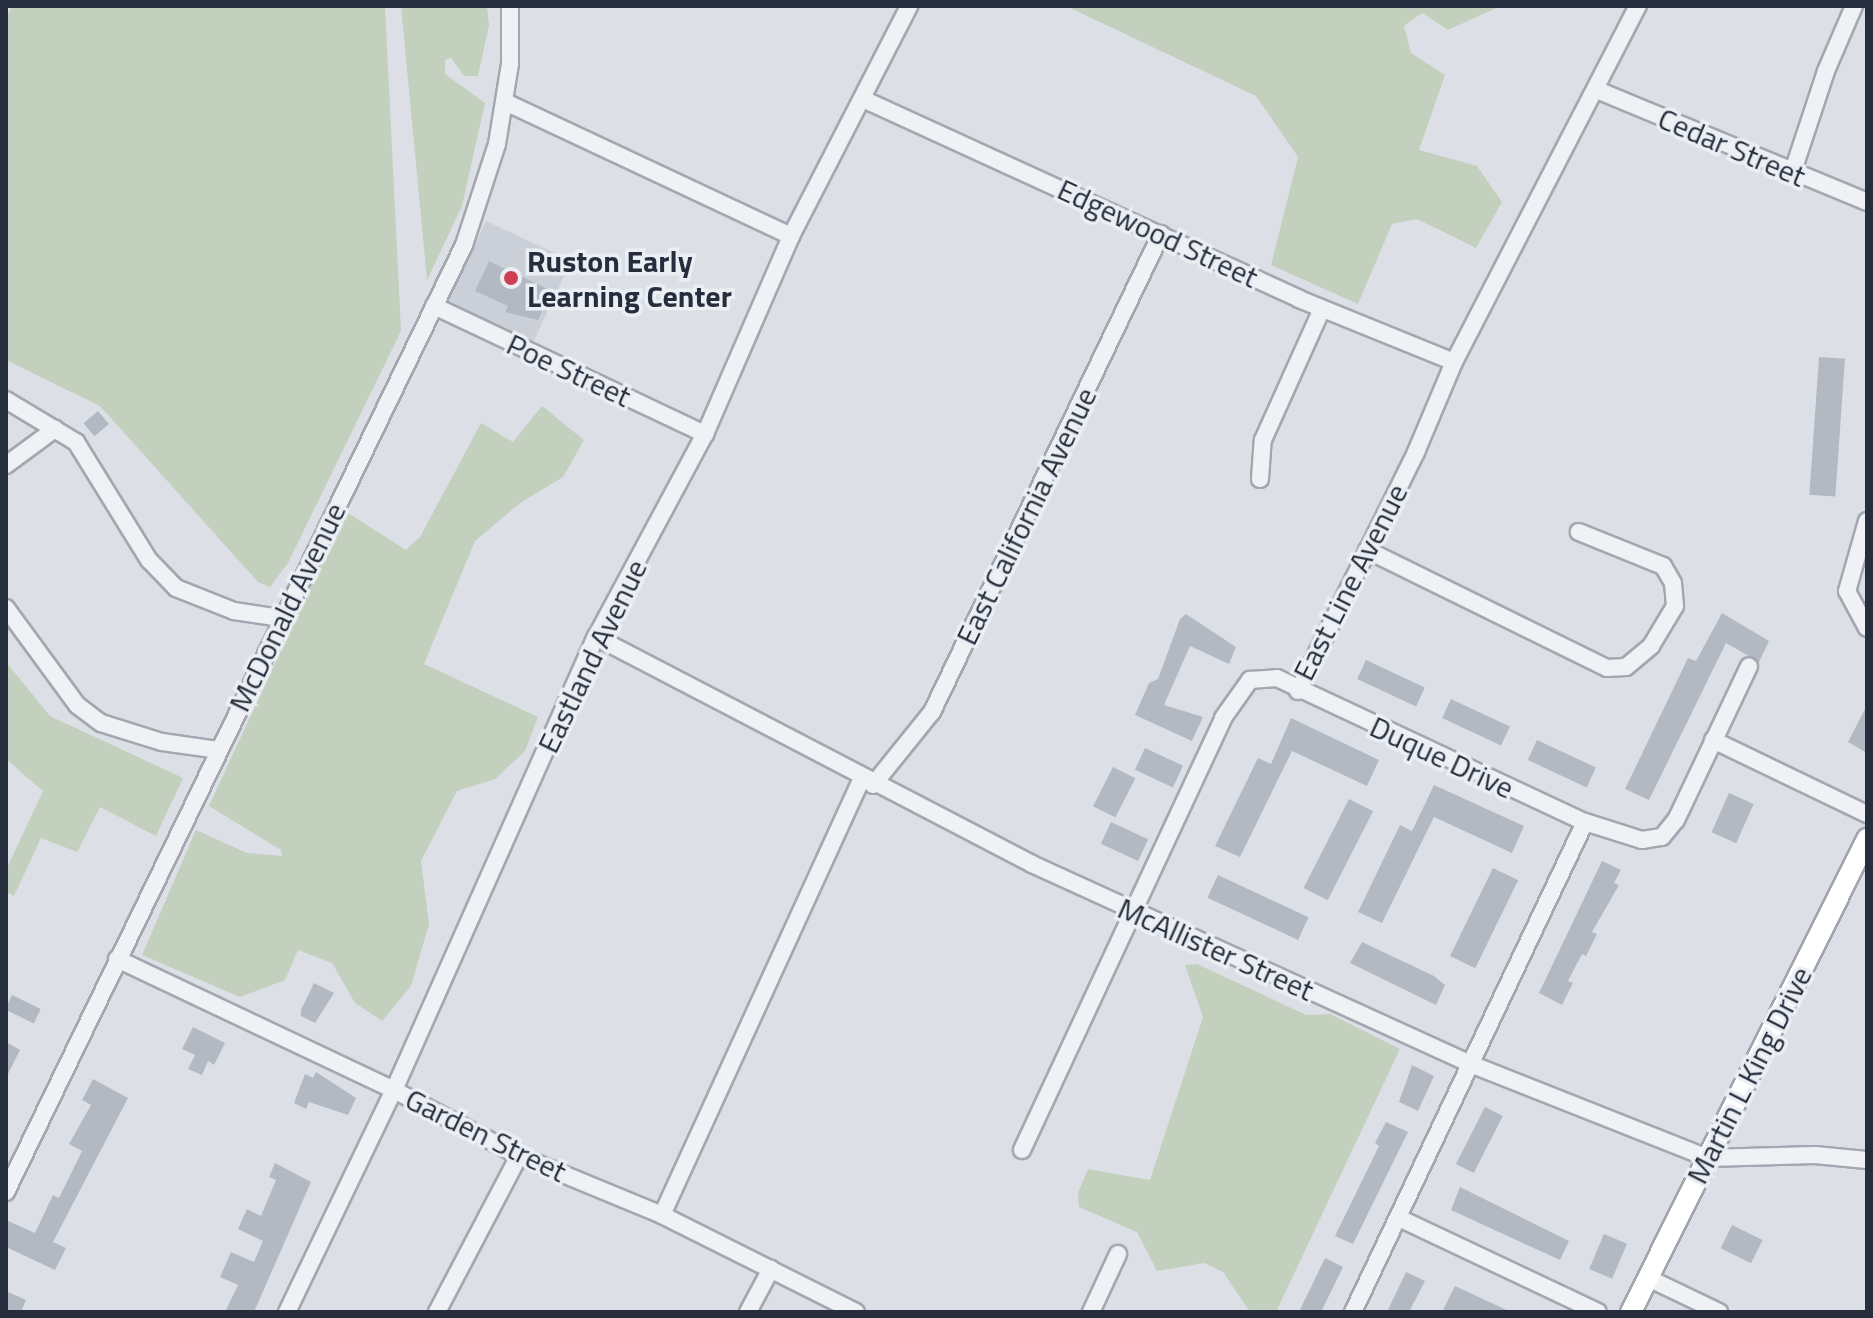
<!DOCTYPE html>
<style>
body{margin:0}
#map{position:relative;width:1873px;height:1318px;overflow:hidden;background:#dce0e6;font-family:"Titillium Web",sans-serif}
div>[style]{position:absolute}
.built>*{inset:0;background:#cacfd8;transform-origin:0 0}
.green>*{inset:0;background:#c2d0bd}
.building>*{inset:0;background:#b3b9c3;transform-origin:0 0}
.roads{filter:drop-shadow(2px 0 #a2a7b0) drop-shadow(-2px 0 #a2a7b0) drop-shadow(0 2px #a2a7b0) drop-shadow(0 -2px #a2a7b0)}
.minor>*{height:16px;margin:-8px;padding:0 8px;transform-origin:8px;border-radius:8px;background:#eff1f5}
.major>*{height:20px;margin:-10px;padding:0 10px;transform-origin:10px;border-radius:10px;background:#fff}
.dots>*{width:22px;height:22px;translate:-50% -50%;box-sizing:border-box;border:4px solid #ebeff4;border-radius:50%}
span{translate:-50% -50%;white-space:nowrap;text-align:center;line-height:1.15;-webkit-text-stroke:7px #ebeff4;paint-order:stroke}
.street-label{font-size:30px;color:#262e3d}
.poi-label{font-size:30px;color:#262e3d;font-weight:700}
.left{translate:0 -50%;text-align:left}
.frame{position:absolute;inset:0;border:8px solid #262e3d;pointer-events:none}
</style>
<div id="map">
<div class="built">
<i style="left:486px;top:221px;width:94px;height:89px;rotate:25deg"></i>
</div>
<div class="green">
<i style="clip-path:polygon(12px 6px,385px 6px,401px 331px,288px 563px,270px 587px,258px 582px,100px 406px,6px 360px,6px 19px)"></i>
<i style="clip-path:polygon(401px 6px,487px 6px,489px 25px,478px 76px,464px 76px,451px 58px,445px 60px,445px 74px,485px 103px,462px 206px,427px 280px)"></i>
<i style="clip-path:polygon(1066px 6px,1501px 6px,1448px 30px,1422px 13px,1404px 26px,1411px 53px,1445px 75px,1419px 150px,1477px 166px,1502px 202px,1476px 248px,1417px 219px,1392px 224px,1358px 304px,1271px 265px,1298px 157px,1256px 96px)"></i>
<i style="clip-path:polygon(542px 406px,584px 440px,563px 477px,520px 503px,475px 541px,424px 664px,538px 717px,525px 751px,495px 779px,457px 791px,421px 861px,429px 924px,411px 986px,382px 1021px,355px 1003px,332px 963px,298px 950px,285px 980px,240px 997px,142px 955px,196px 830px,247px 853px,282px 856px,281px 850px,209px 806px,345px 511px,406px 550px,420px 537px,481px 423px,513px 442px)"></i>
<i style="clip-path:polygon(6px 662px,50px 716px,183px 778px,156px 836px,100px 807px,77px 852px,41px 838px,14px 896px,6px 892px,6px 870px,43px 791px,6px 759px)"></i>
<i style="clip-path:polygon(1197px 964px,1306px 1015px,1330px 1014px,1400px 1049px,1276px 1312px,1250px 1312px,1223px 1272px,1204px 1263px,1157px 1271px,1137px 1232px,1079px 1207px,1078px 1193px,1088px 1169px,1150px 1180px,1203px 1017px,1185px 965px)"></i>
</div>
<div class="building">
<i style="clip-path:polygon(489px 261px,552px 291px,538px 320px,505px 312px,508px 306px,475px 291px)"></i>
<i style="left:1819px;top:357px;width:26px;height:138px;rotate:4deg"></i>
<i style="left:98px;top:411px;width:17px;height:19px;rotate:50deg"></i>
<i style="clip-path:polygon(1722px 613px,1769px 641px,1759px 662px,1726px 643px,1649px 800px,1625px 789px,1688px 658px,1696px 661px)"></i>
<i style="clip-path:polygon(1186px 614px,1236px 647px,1229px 664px,1190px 646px,1164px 705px,1203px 717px,1192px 741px,1135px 715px,1149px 683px,1158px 679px,1180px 619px)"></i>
<i style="left:1366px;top:660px;width:65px;height:21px;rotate:25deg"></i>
<i style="left:1451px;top:699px;width:65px;height:21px;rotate:25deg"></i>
<i style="clip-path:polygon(1867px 705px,1867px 753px,1848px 742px)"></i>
<i style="clip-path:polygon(1291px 718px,1379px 760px,1367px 786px,1292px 751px,1240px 857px,1215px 846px,1258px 758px,1271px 764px)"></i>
<i style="left:1537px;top:740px;width:65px;height:22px;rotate:25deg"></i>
<i style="left:1145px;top:748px;width:42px;height:24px;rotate:25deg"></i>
<i style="left:1113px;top:767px;width:25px;height:44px;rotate:27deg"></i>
<i style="clip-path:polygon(1434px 785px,1524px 826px,1512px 853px,1434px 817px,1382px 923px,1358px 912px,1400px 825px,1412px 831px)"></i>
<i style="left:1729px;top:793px;width:27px;height:43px;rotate:24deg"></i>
<i style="left:1349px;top:799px;width:27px;height:100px;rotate:27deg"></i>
<i style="left:1111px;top:822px;width:41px;height:24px;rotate:25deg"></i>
<i style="clip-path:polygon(1602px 861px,1621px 870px,1614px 883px,1619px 885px,1592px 932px,1597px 934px,1586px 956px,1582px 954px,1568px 981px,1573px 983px,1562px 1005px,1539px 993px)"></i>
<i style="left:1493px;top:868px;width:28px;height:98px;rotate:26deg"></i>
<i style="left:1218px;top:875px;width:100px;height:25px;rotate:25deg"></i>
<i style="clip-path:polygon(1362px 942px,1434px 976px,1445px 985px,1436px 1005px,1350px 963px)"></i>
<i style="clip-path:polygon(314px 983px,334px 993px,315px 1023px,301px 1016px,301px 1010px)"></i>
<i style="left:12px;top:995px;width:32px;height:16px;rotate:26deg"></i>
<i style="clip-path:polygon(193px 1027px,225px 1043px,214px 1065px,208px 1061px,202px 1075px,188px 1069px,195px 1055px,182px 1049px)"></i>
<i style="clip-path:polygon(6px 1042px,20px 1050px,6px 1078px)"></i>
<i style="clip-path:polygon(1412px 1065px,1434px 1076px,1418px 1111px,1399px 1102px)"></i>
<i style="clip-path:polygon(316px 1072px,356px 1098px,348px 1115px,309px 1102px,306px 1109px,294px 1103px,305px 1074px,313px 1078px)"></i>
<i style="clip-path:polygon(93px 1079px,128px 1098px,53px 1242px,66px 1248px,55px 1270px,6px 1247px,6px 1220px,35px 1233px,53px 1195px,59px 1198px,82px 1151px,69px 1144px,91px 1105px,82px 1100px)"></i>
<i style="left:1485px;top:1107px;width:20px;height:64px;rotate:27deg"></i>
<i style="clip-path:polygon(1386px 1122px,1408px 1132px,1353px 1244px,1335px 1236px,1379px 1146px,1375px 1143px)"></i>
<i style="clip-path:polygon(275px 1163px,311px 1182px,254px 1312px,225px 1312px,238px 1285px,220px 1277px,231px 1252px,254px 1262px,263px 1241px,238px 1229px,247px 1209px,261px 1216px,276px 1180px,269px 1177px)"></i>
<i style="clip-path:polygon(1460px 1187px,1569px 1241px,1560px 1260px,1451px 1210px)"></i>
<i style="left:1732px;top:1225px;width:34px;height:26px;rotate:26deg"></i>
<i style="left:1604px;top:1234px;width:25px;height:38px;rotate:23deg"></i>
<i style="clip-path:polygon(1325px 1258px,1343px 1267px,1321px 1312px,1299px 1312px)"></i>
<i style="clip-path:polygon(1406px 1272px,1425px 1281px,1409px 1312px,1387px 1312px)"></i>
<i style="clip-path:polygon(1455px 1286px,1511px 1312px,1442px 1312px)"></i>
<i style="clip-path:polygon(6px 1291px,26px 1300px,21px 1312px,6px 1312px)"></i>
</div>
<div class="roads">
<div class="minor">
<i style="left:1597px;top:90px;width:292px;rotate:22.5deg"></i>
<i style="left:863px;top:99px;width:480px;rotate:24.6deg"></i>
<i style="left:1299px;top:299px;width:167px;rotate:22.1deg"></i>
<i style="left:505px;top:102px;width:316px;rotate:25.1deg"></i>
<i style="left:1792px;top:174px;width:108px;rotate:-71.7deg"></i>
<i style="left:1826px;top:71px;width:71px;rotate:-66.7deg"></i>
<i style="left:434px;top:306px;width:300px;rotate:25.3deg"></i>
<i style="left:6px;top:400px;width:82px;rotate:31deg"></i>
<i style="left:76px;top:442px;width:139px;rotate:58.3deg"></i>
<i style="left:149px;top:560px;width:39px;rotate:46deg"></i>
<i style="left:176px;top:588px;width:62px;rotate:21.6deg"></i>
<i style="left:234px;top:611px;width:48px;rotate:8.5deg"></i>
<i style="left:6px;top:465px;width:61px;rotate:-36.3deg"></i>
<i style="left:1260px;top:479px;width:39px;rotate:-86deg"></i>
<i style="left:1263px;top:440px;width:144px;rotate:-65.8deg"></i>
<i style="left:1867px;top:521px;width:73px;rotate:105.9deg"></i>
<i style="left:1847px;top:591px;width:42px;rotate:61.6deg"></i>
<i style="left:1367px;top:550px;width:267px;rotate:26.2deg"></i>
<i style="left:1607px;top:668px;width:19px;rotate:-3deg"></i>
<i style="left:1626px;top:667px;width:33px;rotate:-40deg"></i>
<i style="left:1651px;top:646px;width:47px;rotate:-59deg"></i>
<i style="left:1675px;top:606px;width:23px;rotate:-95deg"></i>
<i style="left:1673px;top:583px;width:20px;rotate:-120deg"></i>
<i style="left:1663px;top:566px;width:91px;rotate:-158deg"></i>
<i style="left:6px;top:608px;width:120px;rotate:53.8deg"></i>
<i style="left:77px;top:705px;width:30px;rotate:37deg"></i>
<i style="left:101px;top:723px;width:64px;rotate:17.3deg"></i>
<i style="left:162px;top:742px;width:58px;rotate:8deg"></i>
<i style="left:596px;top:637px;width:492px;rotate:27.5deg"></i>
<i style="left:1032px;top:864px;width:485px;rotate:24.5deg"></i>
<i style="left:1473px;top:1065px;width:253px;rotate:21.6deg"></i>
<i style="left:1708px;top:1158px;width:107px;rotate:-1.6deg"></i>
<i style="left:1815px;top:1155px;width:52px;rotate:5.5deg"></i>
<i style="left:1298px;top:691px;width:267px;rotate:-63.7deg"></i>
<i style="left:1416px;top:452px;width:98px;rotate:-67.1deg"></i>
<i style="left:1454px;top:362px;width:401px;rotate:-62.7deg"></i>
<i style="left:1713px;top:740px;width:171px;rotate:25.7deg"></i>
<i style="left:873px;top:785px;width:94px;rotate:-51.1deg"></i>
<i style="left:932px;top:712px;width:530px;rotate:-64.4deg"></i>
<i style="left:117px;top:959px;width:306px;rotate:25.3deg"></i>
<i style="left:394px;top:1090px;width:141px;rotate:27.8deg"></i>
<i style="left:519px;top:1156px;width:155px;rotate:22.4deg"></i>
<i style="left:662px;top:1215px;width:217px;rotate:26.6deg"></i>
<i style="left:1022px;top:1150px;width:476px;rotate:-65deg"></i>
<i style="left:1223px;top:718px;width:47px;rotate:-54.6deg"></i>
<i style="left:1250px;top:680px;width:27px;rotate:-4deg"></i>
<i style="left:1277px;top:678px;width:340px;rotate:25.1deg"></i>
<i style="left:1585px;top:822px;width:60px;rotate:17.5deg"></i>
<i style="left:1642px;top:840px;width:20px;rotate:-9deg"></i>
<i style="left:1662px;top:837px;width:22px;rotate:-51deg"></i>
<i style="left:1676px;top:820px;width:170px;rotate:-64.6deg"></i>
<i style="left:6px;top:1192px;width:1052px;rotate:-64.19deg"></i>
<i style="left:464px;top:245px;width:106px;rotate:-71.9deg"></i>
<i style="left:497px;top:144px;width:81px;rotate:-80.8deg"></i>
<i style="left:510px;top:64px;width:58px;rotate:-90deg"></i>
<i style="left:662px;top:1215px;width:481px;rotate:-65.4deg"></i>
<i style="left:1399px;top:1218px;width:220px;rotate:25.3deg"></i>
<i style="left:1648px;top:1278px;width:79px;rotate:25.6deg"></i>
<i style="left:287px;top:1312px;width:246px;rotate:-64.3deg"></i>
<i style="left:394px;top:1090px;width:496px;rotate:-66deg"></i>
<i style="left:596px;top:637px;width:230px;rotate:-61.8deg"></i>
<i style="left:705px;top:434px;width:216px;rotate:-66.5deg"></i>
<i style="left:791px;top:236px;width:259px;rotate:-62.8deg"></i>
<i style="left:437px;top:1312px;width:176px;rotate:-62.3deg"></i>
<i style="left:748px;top:1312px;width:49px;rotate:-61.9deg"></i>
<i style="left:1091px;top:1312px;width:64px;rotate:-65deg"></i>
<i style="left:1353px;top:1312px;width:542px;rotate:-64.66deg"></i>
</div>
<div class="major">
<i style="left:1631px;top:1312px;width:529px;rotate:-63.48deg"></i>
</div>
</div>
<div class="dots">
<i style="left:511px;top:278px;background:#ce3f54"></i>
</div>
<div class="street-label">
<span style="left:1732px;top:147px;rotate:23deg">Cedar Street</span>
<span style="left:1158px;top:233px;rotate:25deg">Edgewood Street</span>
<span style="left:569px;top:370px;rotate:25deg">Poe Street</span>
<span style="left:1026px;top:516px;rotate:-64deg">East California Avenue</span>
<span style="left:1350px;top:582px;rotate:-63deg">East Line Avenue</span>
<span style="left:287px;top:607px;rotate:-64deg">McDonald Avenue</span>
<span style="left:592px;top:656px;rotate:-64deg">Eastland Avenue</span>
<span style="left:1442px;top:757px;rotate:25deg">Duque Drive</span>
<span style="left:1216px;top:949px;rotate:24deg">McAllister Street</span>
<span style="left:1749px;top:1075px;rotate:-63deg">Martin L King Drive</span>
<span style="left:486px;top:1135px;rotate:26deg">Garden Street</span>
</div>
<div class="poi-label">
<span class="left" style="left:527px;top:278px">Ruston Early<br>Learning Center</span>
</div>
<div class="frame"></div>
</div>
